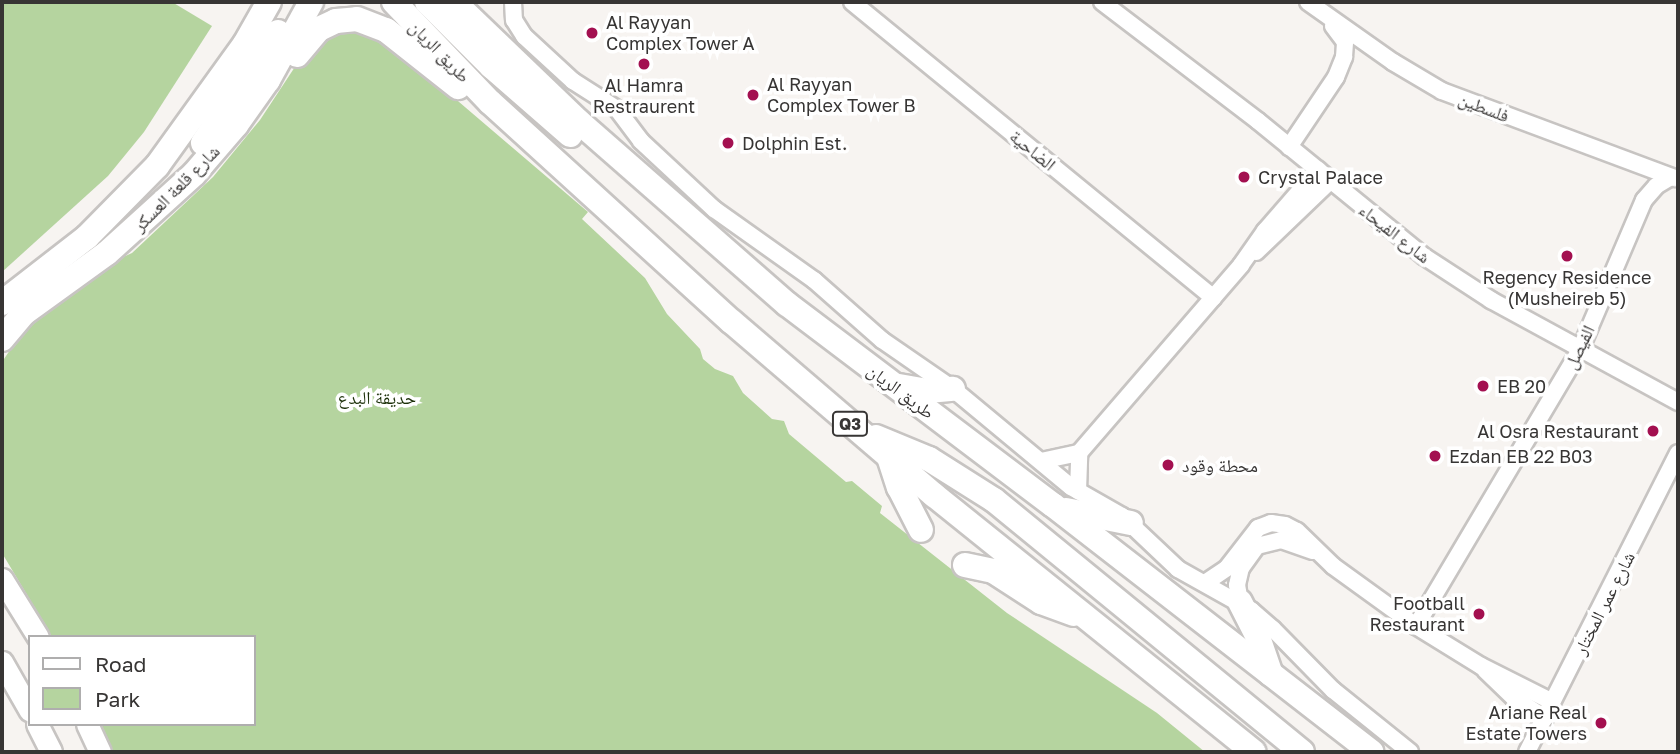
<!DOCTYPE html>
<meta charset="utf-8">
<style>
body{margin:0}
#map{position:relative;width:1680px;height:754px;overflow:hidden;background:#f7f4f1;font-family:"Golos Text","Noto Naskh Arabic",sans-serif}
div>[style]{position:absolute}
.green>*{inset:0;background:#b5d49f}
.roads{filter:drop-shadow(2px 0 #c7c4c2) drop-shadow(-2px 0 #c7c4c2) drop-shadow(0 2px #c7c4c2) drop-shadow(0 -2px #c7c4c2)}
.street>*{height:16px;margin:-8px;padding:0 8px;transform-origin:8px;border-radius:8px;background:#fff}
.secondary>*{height:21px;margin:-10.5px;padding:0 10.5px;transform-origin:10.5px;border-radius:10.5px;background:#fff}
.primary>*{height:24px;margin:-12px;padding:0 12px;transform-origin:12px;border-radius:12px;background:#fff}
.dots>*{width:19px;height:19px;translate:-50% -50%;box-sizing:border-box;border:4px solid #fff;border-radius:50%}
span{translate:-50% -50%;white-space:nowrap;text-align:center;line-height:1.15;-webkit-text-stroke:7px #fff;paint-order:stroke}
.shield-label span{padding:2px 5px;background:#fff;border:2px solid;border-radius:5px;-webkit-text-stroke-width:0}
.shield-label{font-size:16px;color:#373534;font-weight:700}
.poi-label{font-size:18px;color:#373534}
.left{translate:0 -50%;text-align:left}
.right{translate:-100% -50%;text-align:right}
.street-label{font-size:18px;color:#373534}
.park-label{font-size:18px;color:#1c3009}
.frame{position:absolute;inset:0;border:4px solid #373534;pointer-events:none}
.legend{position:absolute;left:28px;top:635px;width:228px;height:91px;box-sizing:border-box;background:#fff;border:2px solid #afaeae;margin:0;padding:9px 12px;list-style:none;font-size:21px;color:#373534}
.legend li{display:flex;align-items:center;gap:14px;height:35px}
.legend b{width:35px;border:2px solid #afaeae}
</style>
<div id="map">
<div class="green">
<i style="clip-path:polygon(2px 2px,172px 2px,212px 26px,144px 132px,108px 176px,2px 272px)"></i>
<i style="clip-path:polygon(361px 26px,438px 84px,588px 212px,582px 219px,645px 278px,667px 314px,700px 349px,703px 359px,715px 369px,733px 376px,743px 393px,772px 419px,784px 421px,789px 434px,846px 482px,852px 481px,882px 506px,880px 513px,1007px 613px,1157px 713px,1205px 752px,113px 752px,100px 724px,254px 724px,254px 637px,52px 637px,2px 553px,2px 362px,26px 326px,99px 268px,132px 253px,213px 177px,260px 120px,312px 41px)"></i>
</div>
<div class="roads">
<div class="street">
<i style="left:513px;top:2px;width:18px;rotate:87deg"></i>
<i style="left:514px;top:20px;width:19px;rotate:58deg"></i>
<i style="left:524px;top:36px;width:67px;rotate:42.6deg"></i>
<i style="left:573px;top:81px;width:52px;rotate:32.5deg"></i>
<i style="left:617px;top:109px;width:40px;rotate:53deg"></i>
<i style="left:641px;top:141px;width:100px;rotate:43deg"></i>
<i style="left:714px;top:209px;width:123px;rotate:35.4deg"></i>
<i style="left:814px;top:280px;width:91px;rotate:41.4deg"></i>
<i style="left:882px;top:340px;width:86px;rotate:34.6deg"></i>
<i style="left:953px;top:389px;width:153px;rotate:39.7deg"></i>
<i style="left:1071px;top:487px;width:59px;rotate:29.6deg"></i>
<i style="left:1122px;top:516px;width:77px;rotate:43.4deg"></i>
<i style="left:1178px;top:569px;width:84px;rotate:29.3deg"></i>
<i style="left:1251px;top:610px;width:29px;rotate:41deg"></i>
<i style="left:1273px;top:629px;width:86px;rotate:45.5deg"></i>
<i style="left:1333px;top:690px;width:99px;rotate:38.8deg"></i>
<i style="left:852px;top:2px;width:467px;rotate:39.3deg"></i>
<i style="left:1102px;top:2px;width:196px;rotate:37.3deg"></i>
<i style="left:1258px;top:121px;width:215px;rotate:39.2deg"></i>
<i style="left:1425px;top:257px;width:79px;rotate:33.1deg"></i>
<i style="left:1491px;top:300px;width:213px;rotate:28.6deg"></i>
<i style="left:1308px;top:2px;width:104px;rotate:35.2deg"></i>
<i style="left:1393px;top:62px;width:57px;rotate:30.6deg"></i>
<i style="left:1442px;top:91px;width:249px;rotate:20.5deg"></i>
<i style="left:1289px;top:147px;width:84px;rotate:-56.1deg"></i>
<i style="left:1336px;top:77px;width:22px;rotate:-68deg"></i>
<i style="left:1344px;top:57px;width:15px;rotate:-86deg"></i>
<i style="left:1345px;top:42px;width:20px;rotate:-127deg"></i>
<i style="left:1256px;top:252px;width:103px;rotate:-43.8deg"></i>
<i style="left:1041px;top:461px;width:39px;rotate:-12deg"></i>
<i style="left:1079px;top:453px;width:248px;rotate:-49.2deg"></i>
<i style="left:1241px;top:265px;width:42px;rotate:-54.8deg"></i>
<i style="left:1265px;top:231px;width:81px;rotate:-49deg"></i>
<i style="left:1078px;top:491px;width:38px;rotate:-88deg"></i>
<i style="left:1205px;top:583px;width:27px;rotate:-34deg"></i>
<i style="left:1227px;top:568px;width:51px;rotate:-52.2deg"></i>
<i style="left:1258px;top:528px;width:14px;rotate:-21deg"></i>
<i style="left:1271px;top:523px;width:14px;rotate:8deg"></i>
<i style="left:1285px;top:525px;width:13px;rotate:27deg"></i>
<i style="left:1297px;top:531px;width:50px;rotate:44.2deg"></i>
<i style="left:1333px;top:566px;width:102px;rotate:35.9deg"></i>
<i style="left:1416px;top:626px;width:76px;rotate:31.6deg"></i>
<i style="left:1481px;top:666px;width:80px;rotate:26.6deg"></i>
<i style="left:1240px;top:602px;width:17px;rotate:-100deg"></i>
<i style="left:1237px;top:585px;width:17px;rotate:-77deg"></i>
<i style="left:1241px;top:568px;width:27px;rotate:-54deg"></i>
<i style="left:1257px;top:546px;width:25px;rotate:-14deg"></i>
<i style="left:1281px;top:540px;width:34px;rotate:19deg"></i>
<i style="left:1416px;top:626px;width:321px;rotate:-59.3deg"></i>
<i style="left:1580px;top:350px;width:163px;rotate:-66.9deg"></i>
<i style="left:1644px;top:200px;width:18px;rotate:-49deg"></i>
<i style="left:1656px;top:186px;width:17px;rotate:-31deg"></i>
<i style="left:1485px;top:670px;width:40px;rotate:44deg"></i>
<i style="left:1514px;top:698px;width:37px;rotate:33deg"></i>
<i style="left:1527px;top:752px;width:335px;rotate:-63.2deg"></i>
</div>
<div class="secondary">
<i style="left:2px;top:579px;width:68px;rotate:58.2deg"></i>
<i style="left:2px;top:662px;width:56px;rotate:60.3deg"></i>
<i style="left:37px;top:724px;width:31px;rotate:63deg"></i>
<i style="left:87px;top:724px;width:31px;rotate:65deg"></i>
</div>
<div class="primary">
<i style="left:394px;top:2px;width:139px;rotate:46.2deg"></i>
<i style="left:490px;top:102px;width:327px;rotate:42.3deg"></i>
<i style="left:732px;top:322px;width:266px;rotate:40.6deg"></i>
<i style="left:934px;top:495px;width:410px;rotate:38.8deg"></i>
<i style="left:427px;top:2px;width:91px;rotate:45deg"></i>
<i style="left:491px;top:66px;width:105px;rotate:41.1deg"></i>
<i style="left:454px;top:2px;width:173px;rotate:43.8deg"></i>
<i style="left:579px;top:122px;width:276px;rotate:41.2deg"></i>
<i style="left:787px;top:304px;width:333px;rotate:37.1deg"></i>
<i style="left:1053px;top:505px;width:403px;rotate:37.8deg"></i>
<i style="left:297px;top:55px;width:34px;rotate:-50deg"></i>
<i style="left:319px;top:29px;width:19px;rotate:-25deg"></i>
<i style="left:336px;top:21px;width:21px;rotate:-5deg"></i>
<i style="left:357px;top:19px;width:31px;rotate:21deg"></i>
<i style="left:386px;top:30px;width:92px;rotate:38.4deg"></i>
<i style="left:203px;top:143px;width:134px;rotate:-56deg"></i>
<i style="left:2px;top:303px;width:108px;rotate:-37.8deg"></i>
<i style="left:87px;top:237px;width:100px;rotate:-45.4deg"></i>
<i style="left:157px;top:166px;width:150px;rotate:-54.2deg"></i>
<i style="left:245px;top:44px;width:48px;rotate:-60.3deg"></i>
<i style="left:2px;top:339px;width:34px;rotate:-50deg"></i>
<i style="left:24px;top:313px;width:102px;rotate:-35.9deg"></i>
<i style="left:107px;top:253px;width:118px;rotate:-42.2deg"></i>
<i style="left:194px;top:174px;width:65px;rotate:-49.4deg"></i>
<i style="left:236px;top:125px;width:55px;rotate:-54.6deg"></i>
<i style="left:268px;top:80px;width:89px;rotate:-61.1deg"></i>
<i style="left:899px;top:386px;width:29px;rotate:10deg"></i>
<i style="left:928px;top:391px;width:25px;rotate:-5deg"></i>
<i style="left:876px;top:437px;width:57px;rotate:22.5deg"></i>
<i style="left:929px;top:459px;width:77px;rotate:32.2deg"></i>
<i style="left:994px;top:500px;width:398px;rotate:39.3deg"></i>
<i style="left:889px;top:457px;width:32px;rotate:72deg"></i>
<i style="left:899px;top:487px;width:48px;rotate:62.9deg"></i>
<i style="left:1066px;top:510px;width:66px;rotate:11.3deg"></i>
<i style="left:965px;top:565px;width:29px;rotate:12deg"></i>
<i style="left:993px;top:571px;width:57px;rotate:32.9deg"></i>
<i style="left:1041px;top:602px;width:35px;rotate:20deg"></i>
<i style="left:1240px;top:602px;width:39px;rotate:63deg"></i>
<i style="left:1258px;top:637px;width:39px;rotate:71deg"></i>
</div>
</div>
<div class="dots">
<i style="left:592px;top:33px;background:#a31050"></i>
<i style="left:644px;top:64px;background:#a31050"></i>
<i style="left:753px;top:95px;background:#a31050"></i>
<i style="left:728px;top:143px;background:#a31050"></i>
<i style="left:1244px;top:177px;background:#a31050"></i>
<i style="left:1567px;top:256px;background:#a31050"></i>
<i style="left:1483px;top:386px;background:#a31050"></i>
<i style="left:1653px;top:431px;background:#a31050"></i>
<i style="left:1435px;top:456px;background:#a31050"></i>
<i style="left:1168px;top:465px;background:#a31050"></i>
<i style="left:1479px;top:614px;background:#a31050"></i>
<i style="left:1601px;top:723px;background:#a31050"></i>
</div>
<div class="shield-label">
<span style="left:850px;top:424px">Q3</span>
</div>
<div class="poi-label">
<span class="left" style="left:606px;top:33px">Al Rayyan<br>Complex Tower A</span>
<span class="left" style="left:767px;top:95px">Al Rayyan<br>Complex Tower B</span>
<span style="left:644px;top:96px">Al Hamra<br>Restraurent</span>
<span class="left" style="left:742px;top:143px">Dolphin Est.</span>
<span class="left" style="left:1258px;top:177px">Crystal Palace</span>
<span style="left:1567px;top:288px">Regency Residence<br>(Musheireb 5)</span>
<span class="left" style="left:1497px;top:386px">EB 20</span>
<span class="right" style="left:1639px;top:431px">Al Osra Restaurant</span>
<span class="left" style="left:1449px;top:456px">Ezdan EB 22 B03</span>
<span class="left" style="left:1182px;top:465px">محطة وقود</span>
<span class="right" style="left:1465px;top:614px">Football<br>Restaurant</span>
<span class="right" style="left:1587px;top:723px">Ariane Real<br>Estate Towers</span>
</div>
<div class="street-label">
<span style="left:440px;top:51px;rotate:46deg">طريق الريان</span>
<span style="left:1484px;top:107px;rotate:21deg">فلسطين</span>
<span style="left:1033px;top:150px;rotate:39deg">الضاحية</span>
<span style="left:176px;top:188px;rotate:-45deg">شارع قلعة العسكر</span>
<span style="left:1395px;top:233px;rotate:38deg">شارع الفيحاء</span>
<span style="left:1579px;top:347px;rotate:-64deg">الفيصل</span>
<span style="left:901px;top:391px;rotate:37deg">طريق الريان</span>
<span style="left:1604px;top:603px;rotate:-63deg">شارع عمر المختار</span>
</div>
<div class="park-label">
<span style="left:377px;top:397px">حديقة البدع</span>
</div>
<div class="frame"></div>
<ul class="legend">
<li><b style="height:9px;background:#fff"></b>Road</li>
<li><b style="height:19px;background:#b5d49f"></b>Park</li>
</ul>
</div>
